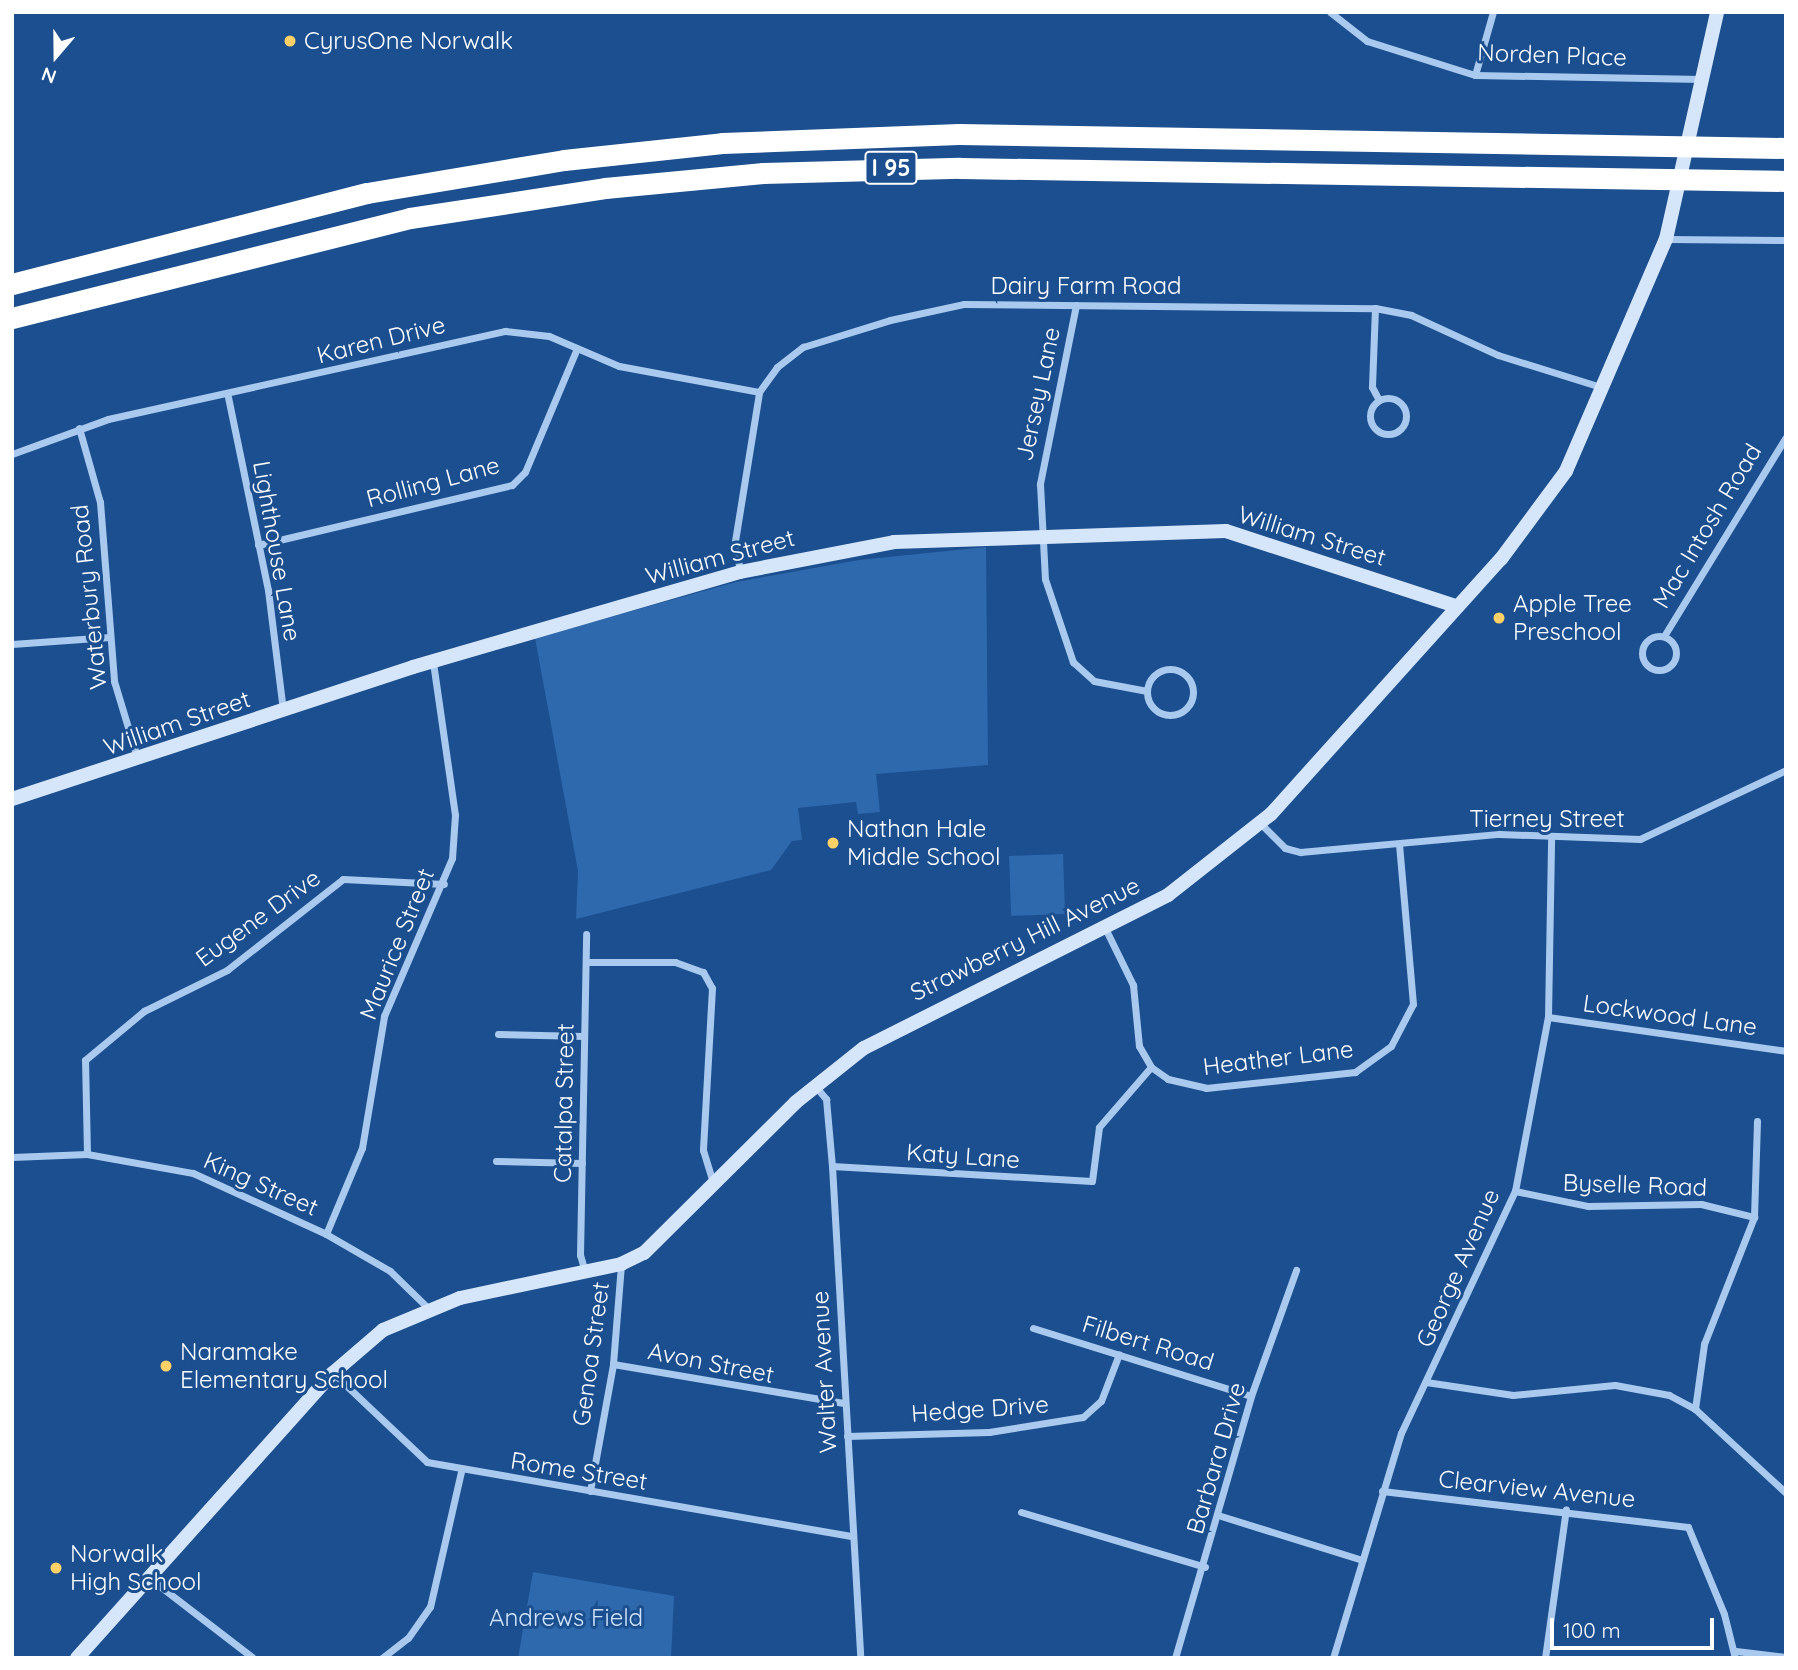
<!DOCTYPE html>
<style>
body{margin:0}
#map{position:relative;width:1798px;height:1670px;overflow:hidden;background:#1b4f8f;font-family:Quicksand,sans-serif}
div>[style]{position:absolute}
.green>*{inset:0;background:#2e69ad;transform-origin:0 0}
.street>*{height:7px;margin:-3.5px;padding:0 3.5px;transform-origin:3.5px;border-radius:3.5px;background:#a9c9ee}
.street>.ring{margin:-3.5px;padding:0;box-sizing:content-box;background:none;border:7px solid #a9c9ee;border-radius:50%}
.secondary>*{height:14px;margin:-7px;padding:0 7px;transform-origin:7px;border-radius:7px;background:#d6e6fa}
.highway>*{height:21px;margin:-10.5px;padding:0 10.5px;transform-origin:10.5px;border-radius:10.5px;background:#fff}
.dots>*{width:19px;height:19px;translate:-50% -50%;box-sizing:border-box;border:4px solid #1b4f8f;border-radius:50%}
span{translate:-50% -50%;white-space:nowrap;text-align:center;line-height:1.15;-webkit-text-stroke:6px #1b4f8f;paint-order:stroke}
.shield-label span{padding:2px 5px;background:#1b4f8f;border:2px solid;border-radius:5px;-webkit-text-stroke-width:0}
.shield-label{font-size:23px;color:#fff;font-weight:700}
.poi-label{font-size:24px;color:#fff}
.left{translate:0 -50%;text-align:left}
.street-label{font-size:24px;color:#fff}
.park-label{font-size:24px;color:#cfe3fa}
.frame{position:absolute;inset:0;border:14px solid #fff;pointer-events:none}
.north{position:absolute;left:21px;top:21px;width:70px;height:70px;-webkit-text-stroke:5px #1b4f8f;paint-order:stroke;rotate:200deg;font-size:19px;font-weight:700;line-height:28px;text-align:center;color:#fff}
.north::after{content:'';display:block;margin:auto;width:24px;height:32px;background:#fff;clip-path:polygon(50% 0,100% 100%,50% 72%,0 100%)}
.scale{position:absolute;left:1550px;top:1618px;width:164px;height:32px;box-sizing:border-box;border:4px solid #fff;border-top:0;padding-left:9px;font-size:21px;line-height:24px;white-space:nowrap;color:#fff;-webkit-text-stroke:5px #1b4f8f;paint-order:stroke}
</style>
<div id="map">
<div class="green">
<i style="clip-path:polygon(986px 547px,988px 765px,876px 774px,880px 812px,858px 814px,856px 802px,798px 808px,802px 840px,792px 841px,771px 870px,576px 919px,578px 871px,535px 638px,736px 582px,859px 560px)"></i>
<i style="left:1063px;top:854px;width:60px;height:54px;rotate:88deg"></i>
<i style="clip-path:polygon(533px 1572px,674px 1596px,671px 1658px,518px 1658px)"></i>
</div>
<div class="street">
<i style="left:1330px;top:12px;width:47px;rotate:38.1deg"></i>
<i style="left:1367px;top:41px;width:113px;rotate:17.5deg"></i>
<i style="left:1475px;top:75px;width:227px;rotate:1deg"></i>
<i style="left:1475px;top:75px;width:66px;rotate:-74.1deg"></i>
<i style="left:1666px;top:239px;width:120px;rotate:0.5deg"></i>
<i style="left:1076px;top:305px;width:183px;rotate:101.4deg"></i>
<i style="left:1040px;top:484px;width:95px;rotate:87deg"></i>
<i style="left:1045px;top:579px;width:88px;rotate:71.4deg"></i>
<i style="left:1073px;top:662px;width:28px;rotate:42deg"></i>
<i style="left:1094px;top:681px;width:54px;rotate:10.7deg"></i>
<i style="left:1375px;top:308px;width:79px;rotate:92.2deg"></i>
<i style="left:1372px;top:387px;width:15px;rotate:62deg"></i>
<i style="left:228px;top:397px;width:197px;rotate:78.3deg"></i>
<i style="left:268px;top:590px;width:122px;rotate:82.9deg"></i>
<i class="ring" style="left:1370px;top:398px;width:29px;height:29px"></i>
<i style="left:79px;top:428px;width:77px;rotate:74.2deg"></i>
<i style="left:100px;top:502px;width:180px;rotate:85.5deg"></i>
<i style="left:114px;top:681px;width:79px;rotate:73.2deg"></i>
<i style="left:12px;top:454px;width:102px;rotate:-20deg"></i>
<i style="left:108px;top:419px;width:407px;rotate:-12.5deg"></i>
<i style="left:505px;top:331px;width:44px;rotate:6.5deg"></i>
<i style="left:549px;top:336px;width:76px;rotate:23.2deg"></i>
<i style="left:619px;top:366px;width:142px;rotate:10.5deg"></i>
<i style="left:258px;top:545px;width:261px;rotate:-13.3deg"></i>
<i style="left:512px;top:485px;width:18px;rotate:-45deg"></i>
<i style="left:525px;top:472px;width:134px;rotate:-67.2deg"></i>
<i style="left:740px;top:572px;width:31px;rotate:-99deg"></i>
<i style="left:735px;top:541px;width:151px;rotate:-80.8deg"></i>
<i style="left:759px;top:392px;width:31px;rotate:-54deg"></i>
<i style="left:777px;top:367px;width:33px;rotate:-38deg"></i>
<i style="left:803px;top:347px;width:91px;rotate:-17.2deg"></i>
<i style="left:890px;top:320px;width:76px;rotate:-12.2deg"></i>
<i style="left:964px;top:304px;width:411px;rotate:0.6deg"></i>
<i style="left:1375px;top:308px;width:37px;rotate:11deg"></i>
<i style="left:1411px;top:315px;width:96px;rotate:24.7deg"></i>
<i style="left:1498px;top:355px;width:111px;rotate:17.3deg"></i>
<i class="ring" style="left:1642px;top:636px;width:27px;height:27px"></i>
<i style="left:1664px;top:636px;width:233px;rotate:-58.5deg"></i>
<i style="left:12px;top:644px;width:98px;rotate:-4.1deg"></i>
<i class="ring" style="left:1147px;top:669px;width:39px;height:39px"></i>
<i style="left:1260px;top:823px;width:35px;rotate:45deg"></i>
<i style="left:1285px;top:848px;width:16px;rotate:15deg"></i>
<i style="left:1300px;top:852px;width:200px;rotate:-5.2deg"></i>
<i style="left:1499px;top:834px;width:141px;rotate:2deg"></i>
<i style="left:1640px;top:839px;width:161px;rotate:-25.3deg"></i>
<i style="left:1105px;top:928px;width:64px;rotate:63.8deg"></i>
<i style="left:1133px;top:985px;width:61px;rotate:84.4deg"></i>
<i style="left:1139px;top:1046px;width:24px;rotate:60deg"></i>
<i style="left:1151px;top:1067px;width:21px;rotate:35deg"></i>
<i style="left:1168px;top:1079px;width:39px;rotate:13deg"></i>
<i style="left:1206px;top:1088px;width:150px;rotate:-6.1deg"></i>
<i style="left:1355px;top:1072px;width:44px;rotate:-35.8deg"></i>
<i style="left:1391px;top:1046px;width:47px;rotate:-62.4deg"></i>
<i style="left:1413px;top:1004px;width:160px;rotate:-95deg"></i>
<i style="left:586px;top:962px;width:89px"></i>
<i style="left:675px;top:962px;width:30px;rotate:20deg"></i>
<i style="left:703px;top:972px;width:18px;rotate:61deg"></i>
<i style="left:712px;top:988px;width:162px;rotate:93.2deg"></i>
<i style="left:703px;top:1150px;width:38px;rotate:73deg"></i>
<i style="left:1548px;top:1017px;width:240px;rotate:8.1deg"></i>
<i style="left:498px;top:1034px;width:86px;rotate:1.3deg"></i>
<i style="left:816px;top:1087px;width:16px;rotate:50deg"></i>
<i style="left:826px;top:1099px;width:67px;rotate:84.9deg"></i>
<i style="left:832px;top:1166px;width:493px;rotate:86.7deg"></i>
<i style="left:87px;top:1154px;width:94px;rotate:-91.2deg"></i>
<i style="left:85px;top:1060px;width:77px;rotate:-39.7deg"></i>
<i style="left:144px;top:1011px;width:93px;rotate:-26.3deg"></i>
<i style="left:227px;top:970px;width:147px;rotate:-38.1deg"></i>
<i style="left:343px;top:879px;width:101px;rotate:2.8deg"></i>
<i style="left:12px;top:1157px;width:75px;rotate:-2.3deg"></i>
<i style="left:87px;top:1154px;width:108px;rotate:10.2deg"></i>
<i style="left:193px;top:1173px;width:146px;rotate:24.6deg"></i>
<i style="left:326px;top:1234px;width:74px;rotate:30deg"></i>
<i style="left:390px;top:1271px;width:53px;rotate:44.2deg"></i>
<i style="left:496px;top:1161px;width:86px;rotate:1.3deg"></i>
<i style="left:832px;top:1166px;width:260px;rotate:3.3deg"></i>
<i style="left:1092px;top:1181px;width:54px;rotate:-82.6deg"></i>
<i style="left:1099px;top:1127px;width:79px;rotate:-49.1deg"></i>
<i style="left:1515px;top:1191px;width:75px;rotate:11.6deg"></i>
<i style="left:1588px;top:1206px;width:113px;rotate:-1deg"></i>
<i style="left:1701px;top:1204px;width:55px;rotate:13.8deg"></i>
<i style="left:326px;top:1234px;width:93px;rotate:-67.3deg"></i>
<i style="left:362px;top:1148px;width:134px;rotate:-80.5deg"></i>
<i style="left:384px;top:1016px;width:172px;rotate:-66.7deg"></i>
<i style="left:452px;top:858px;width:43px;rotate:-86deg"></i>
<i style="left:455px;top:815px;width:155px;rotate:-98.2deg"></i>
<i style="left:585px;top:1272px;width:18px;rotate:-106deg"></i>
<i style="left:580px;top:1255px;width:321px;rotate:-88.9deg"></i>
<i style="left:1033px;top:1328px;width:228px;rotate:17.3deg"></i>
<i style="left:613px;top:1364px;width:234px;rotate:9.6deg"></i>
<i style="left:333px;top:1373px;width:129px;rotate:43.4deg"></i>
<i style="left:427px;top:1462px;width:432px;rotate:9.9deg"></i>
<i style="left:1426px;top:1382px;width:88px;rotate:8.5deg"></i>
<i style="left:1513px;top:1395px;width:102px;rotate:-5.6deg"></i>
<i style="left:1615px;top:1385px;width:55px;rotate:10.5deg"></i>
<i style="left:1669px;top:1395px;width:30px;rotate:28deg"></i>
<i style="left:1695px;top:1409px;width:124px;rotate:42.7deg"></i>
<i style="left:1695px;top:1409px;width:66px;rotate:-82.1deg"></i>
<i style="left:1704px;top:1344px;width:136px;rotate:-68.5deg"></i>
<i style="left:1754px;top:1217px;width:96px;rotate:-88.2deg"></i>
<i style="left:847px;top:1436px;width:142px;rotate:-1.6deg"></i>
<i style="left:989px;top:1432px;width:95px;rotate:-9.1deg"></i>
<i style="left:1083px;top:1417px;width:24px;rotate:-42deg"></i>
<i style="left:1101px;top:1401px;width:50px;rotate:-69deg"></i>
<i style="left:590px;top:1491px;width:129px;rotate:-79.7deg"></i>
<i style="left:613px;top:1364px;width:100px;rotate:-85.4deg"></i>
<i style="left:1382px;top:1491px;width:308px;rotate:6.7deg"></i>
<i style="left:1688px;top:1527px;width:94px;rotate:67.5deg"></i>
<i style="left:1724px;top:1614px;width:45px;rotate:76deg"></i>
<i style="left:1021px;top:1512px;width:192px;rotate:16.6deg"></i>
<i style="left:1221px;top:1516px;width:148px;rotate:17.3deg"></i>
<i style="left:148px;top:1577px;width:133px;rotate:37.6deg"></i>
<i style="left:1736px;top:1651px;width:50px;rotate:6.8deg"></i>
<i style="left:382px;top:1658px;width:33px;rotate:-38deg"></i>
<i style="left:408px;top:1638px;width:38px;rotate:-55deg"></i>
<i style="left:430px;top:1607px;width:139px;rotate:-77.1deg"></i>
<i style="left:1175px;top:1658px;width:273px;rotate:-73.8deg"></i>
<i style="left:1251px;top:1396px;width:134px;rotate:-70.3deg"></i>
<i style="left:1333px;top:1658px;width:235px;rotate:-73.2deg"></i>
<i style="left:1401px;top:1433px;width:268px;rotate:-64.8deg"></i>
<i style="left:1515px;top:1191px;width:177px;rotate:-79.3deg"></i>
<i style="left:1548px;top:1017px;width:180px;rotate:-89deg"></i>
<i style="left:1545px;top:1658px;width:150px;rotate:-82deg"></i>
</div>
<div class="secondary">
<i style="left:12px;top:799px;width:422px;rotate:-18.2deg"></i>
<i style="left:413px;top:667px;width:341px;rotate:-16.2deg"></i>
<i style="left:740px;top:572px;width:157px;rotate:-11deg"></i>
<i style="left:894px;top:542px;width:332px;rotate:-1.9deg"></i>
<i style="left:1226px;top:531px;width:242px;rotate:18.1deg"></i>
<i style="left:77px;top:1658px;width:383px;rotate:-48.1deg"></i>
<i style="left:333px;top:1373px;width:66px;rotate:-40.7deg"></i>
<i style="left:383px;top:1330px;width:83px;rotate:-22.6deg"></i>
<i style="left:460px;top:1298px;width:165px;rotate:-11.9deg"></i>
<i style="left:621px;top:1264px;width:25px;rotate:-26deg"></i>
<i style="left:644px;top:1253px;width:214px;rotate:-44.8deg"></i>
<i style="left:796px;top:1102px;width:87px;rotate:-38.5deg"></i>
<i style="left:864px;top:1048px;width:340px;rotate:-26.7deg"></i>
<i style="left:1168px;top:895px;width:131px;rotate:-38.2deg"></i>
<i style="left:1271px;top:814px;width:343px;rotate:-48deg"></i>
<i style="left:1501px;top:559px;width:109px;rotate:-53.5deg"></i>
<i style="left:1566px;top:471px;width:253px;rotate:-66.7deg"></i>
<i style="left:1666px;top:239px;width:233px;rotate:-77.3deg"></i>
</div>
<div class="highway">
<i style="left:12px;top:284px;width:366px;rotate:-14.4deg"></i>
<i style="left:367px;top:193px;width:200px;rotate:-9.5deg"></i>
<i style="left:564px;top:160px;width:159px;rotate:-6.1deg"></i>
<i style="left:722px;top:143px;width:237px;rotate:-2.2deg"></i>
<i style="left:959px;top:134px;width:827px;rotate:0.97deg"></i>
<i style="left:12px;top:318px;width:410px;rotate:-14.1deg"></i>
<i style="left:410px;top:218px;width:197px;rotate:-8.7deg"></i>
<i style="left:605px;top:188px;width:159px;rotate:-5.4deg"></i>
<i style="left:763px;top:173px;width:197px;rotate:-1.5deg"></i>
<i style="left:960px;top:168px;width:826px;rotate:0.9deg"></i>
</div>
<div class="dots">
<i style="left:290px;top:41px;background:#ffd166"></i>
<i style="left:1499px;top:618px;background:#ffd166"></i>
<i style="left:833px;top:843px;background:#ffd166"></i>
<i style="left:166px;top:1366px;background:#ffd166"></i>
<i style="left:56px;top:1568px;background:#ffd166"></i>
</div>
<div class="shield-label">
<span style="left:891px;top:168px">I 95</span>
</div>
<div class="poi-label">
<span class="left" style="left:304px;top:41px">CyrusOne Norwalk</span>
<span class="left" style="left:1513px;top:618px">Apple Tree<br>Preschool</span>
<span class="left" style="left:847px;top:843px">Nathan Hale<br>Middle School</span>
<span class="left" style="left:180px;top:1366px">Naramake<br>Elementary School</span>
<span class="left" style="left:70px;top:1568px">Norwalk<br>High School</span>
</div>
<div class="street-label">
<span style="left:1552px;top:55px;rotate:2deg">Norden Place</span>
<span style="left:1086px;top:286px">Dairy Farm Road</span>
<span style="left:381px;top:340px;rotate:-14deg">Karen Drive</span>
<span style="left:1038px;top:394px;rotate:-78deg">Jersey Lane</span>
<span style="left:433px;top:482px;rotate:-15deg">Rolling Lane</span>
<span style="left:1707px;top:526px;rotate:-59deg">Mac Intosh Road</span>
<span style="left:1312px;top:536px;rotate:17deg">William Street</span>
<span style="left:277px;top:551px;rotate:80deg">Lighthouse Lane</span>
<span style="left:720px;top:557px;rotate:-15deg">William Street</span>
<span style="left:89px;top:597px;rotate:-96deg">Waterbury Road</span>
<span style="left:177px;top:723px;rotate:-19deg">William Street</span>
<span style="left:1547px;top:819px">Tierney Street</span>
<span style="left:258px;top:918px;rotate:-36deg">Eugene Drive</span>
<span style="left:1025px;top:939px;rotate:-26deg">Strawberry Hill Avenue</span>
<span style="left:397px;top:944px;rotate:-68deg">Maurice Street</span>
<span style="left:1670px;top:1015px;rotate:8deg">Lockwood Lane</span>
<span style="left:1278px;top:1058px;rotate:-7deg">Heather Lane</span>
<span style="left:564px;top:1103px;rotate:-89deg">Catalpa Street</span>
<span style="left:963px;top:1156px;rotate:4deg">Katy Lane</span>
<span style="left:261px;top:1184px;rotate:24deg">King Street</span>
<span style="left:1635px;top:1185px;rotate:2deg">Byselle Road</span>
<span style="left:1458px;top:1268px;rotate:-66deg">George Avenue</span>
<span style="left:1148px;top:1343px;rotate:17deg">Filbert Road</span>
<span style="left:591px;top:1354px;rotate:-82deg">Genoa Street</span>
<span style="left:711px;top:1363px;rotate:11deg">Avon Street</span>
<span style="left:824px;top:1372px;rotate:-93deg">Walter Avenue</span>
<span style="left:980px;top:1409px;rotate:-4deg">Hedge Drive</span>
<span style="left:1216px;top:1458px;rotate:-74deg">Barbara Drive</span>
<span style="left:579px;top:1471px;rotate:9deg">Rome Street</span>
<span style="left:1537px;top:1489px;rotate:6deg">Clearview Avenue</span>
</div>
<div class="park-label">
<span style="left:566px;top:1618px">Andrews Field</span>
</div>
<div class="frame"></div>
<div class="north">N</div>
<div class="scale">100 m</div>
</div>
